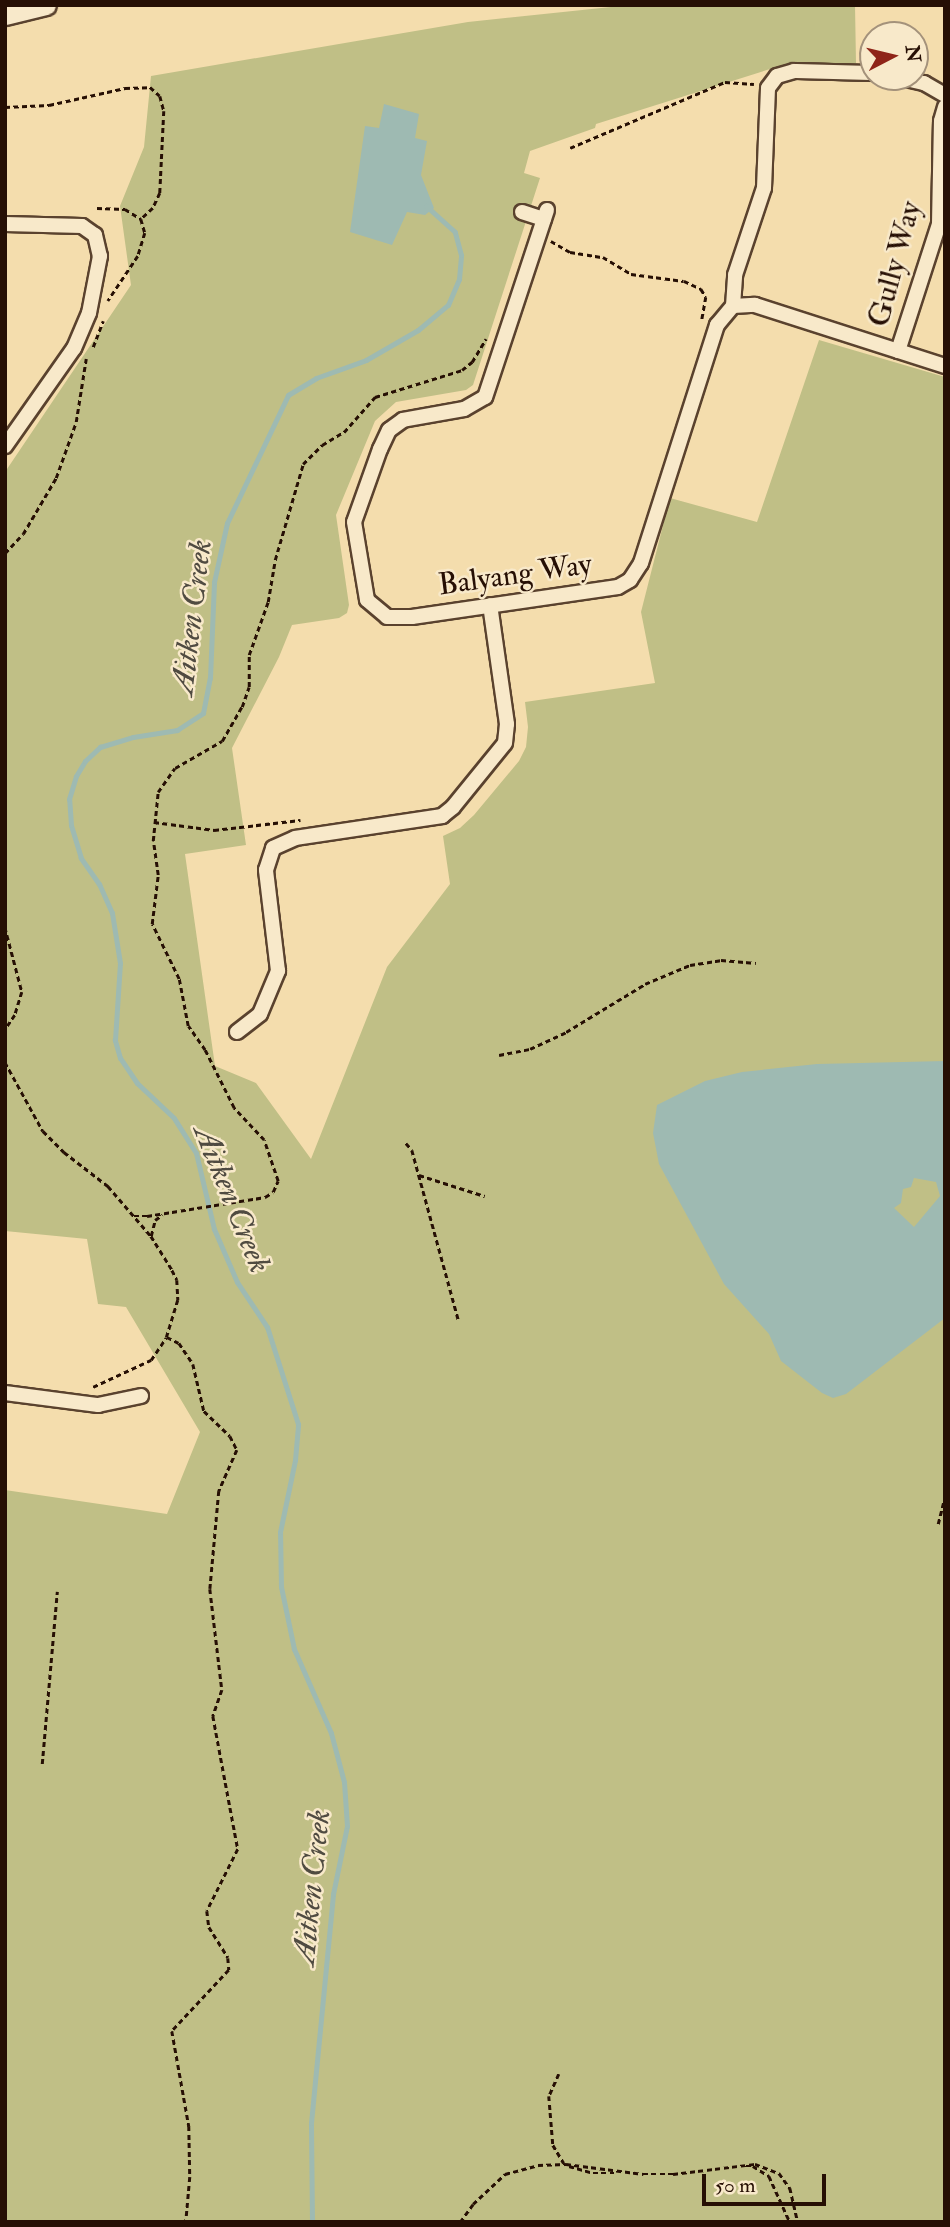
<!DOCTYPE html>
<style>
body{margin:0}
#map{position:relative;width:950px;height:2227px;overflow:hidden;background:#f4ddad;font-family:"IM FELL Double Pica",serif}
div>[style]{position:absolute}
.green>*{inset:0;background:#c0bf86}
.water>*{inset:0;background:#9ebab2}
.stream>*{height:5px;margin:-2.5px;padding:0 2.5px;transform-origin:2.5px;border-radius:2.5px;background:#9ebab2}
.path>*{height:2.5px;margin-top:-1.25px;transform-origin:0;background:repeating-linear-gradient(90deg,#260f04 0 5px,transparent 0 8.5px)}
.roads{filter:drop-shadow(2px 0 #5a422e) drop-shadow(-2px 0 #5a422e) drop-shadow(0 2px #5a422e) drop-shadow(0 -2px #5a422e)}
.street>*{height:14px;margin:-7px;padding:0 7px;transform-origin:7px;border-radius:7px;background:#f8e9ca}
.secondary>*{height:19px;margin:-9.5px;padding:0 9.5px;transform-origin:9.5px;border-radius:9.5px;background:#f8e9ca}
span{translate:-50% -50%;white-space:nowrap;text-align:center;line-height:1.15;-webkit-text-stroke:5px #f8e9ca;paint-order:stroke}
.street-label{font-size:30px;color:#260f04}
.water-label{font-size:32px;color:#504b41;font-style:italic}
.frame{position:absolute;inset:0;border:7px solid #260f04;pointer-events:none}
.north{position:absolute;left:859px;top:21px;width:70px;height:70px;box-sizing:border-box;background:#f8e9ca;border:2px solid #a4927b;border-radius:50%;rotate:83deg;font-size:19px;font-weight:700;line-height:28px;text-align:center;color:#260f04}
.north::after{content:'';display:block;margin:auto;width:24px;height:32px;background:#8f2418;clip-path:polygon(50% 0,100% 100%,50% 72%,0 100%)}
.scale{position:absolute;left:702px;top:2174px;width:124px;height:32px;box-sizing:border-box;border:4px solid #260f04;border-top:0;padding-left:9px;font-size:21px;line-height:24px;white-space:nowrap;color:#260f04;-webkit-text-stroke:5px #f8e9ca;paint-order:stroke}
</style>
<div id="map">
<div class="green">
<i style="clip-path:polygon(630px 5px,855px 5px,856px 63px,786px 64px,596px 124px,595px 128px,530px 151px,524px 173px,540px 178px,473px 385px,466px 390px,396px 402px,375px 421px,336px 515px,349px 605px,347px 613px,339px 618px,292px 625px,279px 657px,232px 748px,246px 845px,185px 854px,215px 1066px,256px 1083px,311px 1159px,387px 967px,450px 884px,443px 836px,460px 828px,474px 815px,519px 761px,526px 747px,528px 727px,525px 702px,655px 683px,641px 612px,670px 498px,757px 522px,819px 340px,945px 377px,945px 2222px,5px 2222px,5px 1490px,167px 1514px,200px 1432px,126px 1307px,98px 1304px,87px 1239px,5px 1231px,5px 472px,131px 285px,120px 206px,144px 147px,151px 76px,468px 22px)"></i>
</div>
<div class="water">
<i style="clip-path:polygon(384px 104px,419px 114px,415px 138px,427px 141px,421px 175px,434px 208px,425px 215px,407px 212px,392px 245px,350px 232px,365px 126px,379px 128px)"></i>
<i style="clip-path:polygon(evenodd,945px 1061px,945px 1318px,846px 1394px,833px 1398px,822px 1393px,781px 1361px,769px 1334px,724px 1284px,659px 1164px,653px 1133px,657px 1105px,705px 1081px,742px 1072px,817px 1064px,945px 1061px,914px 1178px,936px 1182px,940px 1196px,914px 1227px,894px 1208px,901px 1203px,903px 1189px,911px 1187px,914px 1178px)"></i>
</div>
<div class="stream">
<i style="left:312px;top:2222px;width:99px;rotate:-90.6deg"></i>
<i style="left:311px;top:2123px;width:230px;rotate:-84.5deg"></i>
<i style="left:333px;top:1894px;width:69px;rotate:-78.4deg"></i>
<i style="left:347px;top:1826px;width:44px;rotate:-93.9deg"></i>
<i style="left:344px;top:1782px;width:51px;rotate:-104.9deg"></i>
<i style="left:331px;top:1733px;width:92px;rotate:-113.8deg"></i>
<i style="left:294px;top:1649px;width:63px;rotate:-101.8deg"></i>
<i style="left:281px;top:1587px;width:55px;rotate:-91deg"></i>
<i style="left:280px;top:1532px;width:74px;rotate:-78.2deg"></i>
<i style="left:295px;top:1460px;width:36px;rotate:-85deg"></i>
<i style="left:298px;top:1424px;width:102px;rotate:-107.7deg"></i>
<i style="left:267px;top:1327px;width:54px;rotate:-123.7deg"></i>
<i style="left:237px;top:1282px;width:58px;rotate:-113.5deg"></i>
<i style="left:214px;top:1229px;width:78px;rotate:-103.3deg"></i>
<i style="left:196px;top:1153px;width:41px;rotate:-122.2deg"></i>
<i style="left:174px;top:1118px;width:51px;rotate:-136.6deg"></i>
<i style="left:137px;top:1083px;width:30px;rotate:-124deg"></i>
<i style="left:120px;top:1058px;width:19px;rotate:-106deg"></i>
<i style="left:115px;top:1040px;width:77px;rotate:-86.3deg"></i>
<i style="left:120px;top:963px;width:51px;rotate:-99.1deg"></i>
<i style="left:112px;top:913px;width:32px;rotate:-114deg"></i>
<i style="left:99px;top:884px;width:32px;rotate:-125deg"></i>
<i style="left:81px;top:858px;width:34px;rotate:-107deg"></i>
<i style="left:71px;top:825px;width:26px;rotate:-94deg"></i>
<i style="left:69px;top:799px;width:24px;rotate:-73deg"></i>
<i style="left:76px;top:776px;width:17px;rotate:-59deg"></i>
<i style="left:85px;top:761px;width:21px;rotate:-43deg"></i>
<i style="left:100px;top:747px;width:34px;rotate:-17deg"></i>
<i style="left:133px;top:737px;width:45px;rotate:-9deg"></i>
<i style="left:177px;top:730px;width:31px;rotate:-33deg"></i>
<i style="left:203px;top:713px;width:36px;rotate:-79deg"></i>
<i style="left:210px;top:678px;width:96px;rotate:-87.6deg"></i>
<i style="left:214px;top:582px;width:60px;rotate:-77.6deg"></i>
<i style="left:227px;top:523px;width:142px;rotate:-64.5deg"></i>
<i style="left:288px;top:395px;width:33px;rotate:-31deg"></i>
<i style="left:316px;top:378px;width:53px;rotate:-19.8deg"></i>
<i style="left:366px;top:360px;width:60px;rotate:-30deg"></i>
<i style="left:418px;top:330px;width:39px;rotate:-40deg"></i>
<i style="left:448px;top:305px;width:28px;rotate:-67deg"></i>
<i style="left:459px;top:279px;width:24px;rotate:-85deg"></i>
<i style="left:461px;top:255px;width:24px;rotate:-105deg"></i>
<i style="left:455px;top:232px;width:39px;rotate:-138deg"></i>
</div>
<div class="path">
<i style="left:5px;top:107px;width:44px;rotate:-2.6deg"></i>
<i style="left:49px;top:105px;width:78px;rotate:-12.6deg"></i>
<i style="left:125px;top:88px;width:25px;rotate:-2deg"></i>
<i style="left:150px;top:87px;width:13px;rotate:42deg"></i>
<i style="left:160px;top:96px;width:16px;rotate:75deg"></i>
<i style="left:164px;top:111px;width:82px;rotate:92.8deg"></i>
<i style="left:160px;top:193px;width:17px;rotate:115deg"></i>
<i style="left:153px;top:208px;width:16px;rotate:137deg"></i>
<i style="left:141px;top:219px;width:15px;rotate:74deg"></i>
<i style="left:145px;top:233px;width:24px;rotate:107deg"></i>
<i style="left:138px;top:256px;width:54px;rotate:123.7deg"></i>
<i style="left:570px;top:148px;width:168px;rotate:-23.1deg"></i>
<i style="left:725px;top:82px;width:29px;rotate:4deg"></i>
<i style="left:97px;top:208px;width:28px;rotate:2deg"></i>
<i style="left:125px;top:209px;width:19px;rotate:32deg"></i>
<i style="left:551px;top:241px;width:22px;rotate:30deg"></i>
<i style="left:570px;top:252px;width:33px;rotate:9deg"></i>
<i style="left:603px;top:257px;width:33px;rotate:31deg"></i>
<i style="left:631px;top:274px;width:53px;rotate:7.5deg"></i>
<i style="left:684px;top:281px;width:19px;rotate:25deg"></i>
<i style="left:701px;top:289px;width:9px;rotate:58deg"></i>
<i style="left:706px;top:297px;width:23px;rotate:100deg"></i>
<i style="left:93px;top:347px;width:28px;rotate:-69deg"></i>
<i style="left:5px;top:553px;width:26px;rotate:-47deg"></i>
<i style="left:23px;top:534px;width:65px;rotate:-59.5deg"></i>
<i style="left:56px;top:478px;width:59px;rotate:-70.3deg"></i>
<i style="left:76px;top:422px;width:64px;rotate:-81deg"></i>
<i style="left:154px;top:822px;width:61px;rotate:7.6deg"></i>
<i style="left:214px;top:830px;width:87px;rotate:-6.6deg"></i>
<i style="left:5px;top:927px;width:67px;rotate:75.3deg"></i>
<i style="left:22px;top:992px;width:24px;rotate:107deg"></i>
<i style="left:15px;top:1015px;width:18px;rotate:124deg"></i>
<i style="left:499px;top:1055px;width:32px;rotate:-11deg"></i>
<i style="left:530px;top:1049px;width:40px;rotate:-25deg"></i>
<i style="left:566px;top:1032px;width:92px;rotate:-31.3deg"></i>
<i style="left:645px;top:984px;width:49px;rotate:-22.9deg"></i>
<i style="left:690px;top:965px;width:31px;rotate:-9deg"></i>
<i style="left:721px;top:960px;width:35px;rotate:5deg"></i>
<i style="left:5px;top:1062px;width:79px;rotate:61.2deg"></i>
<i style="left:43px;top:1131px;width:30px;rotate:45deg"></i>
<i style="left:64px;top:1152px;width:56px;rotate:37.7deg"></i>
<i style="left:108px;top:1186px;width:66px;rotate:49.3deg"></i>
<i style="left:151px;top:1236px;width:40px;rotate:58deg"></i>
<i style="left:172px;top:1270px;width:11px;rotate:63deg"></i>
<i style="left:177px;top:1280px;width:20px;rotate:87deg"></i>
<i style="left:178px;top:1300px;width:39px;rotate:107deg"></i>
<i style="left:167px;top:1337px;width:13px;rotate:27deg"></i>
<i style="left:179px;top:1343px;width:25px;rotate:56deg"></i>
<i style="left:193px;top:1364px;width:48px;rotate:76.8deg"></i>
<i style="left:204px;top:1411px;width:36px;rotate:44deg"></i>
<i style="left:230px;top:1436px;width:16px;rotate:63deg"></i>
<i style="left:237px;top:1450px;width:45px;rotate:113.7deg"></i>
<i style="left:219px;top:1491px;width:98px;rotate:95.2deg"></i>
<i style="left:210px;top:1589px;width:102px;rotate:83.2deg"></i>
<i style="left:222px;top:1690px;width:28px;rotate:109deg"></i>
<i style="left:213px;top:1716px;width:135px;rotate:79.4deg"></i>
<i style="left:238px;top:1849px;width:69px;rotate:116.6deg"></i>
<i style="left:207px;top:1911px;width:16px;rotate:83deg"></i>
<i style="left:209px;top:1927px;width:36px;rotate:58deg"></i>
<i style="left:228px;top:1958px;width:12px;rotate:85deg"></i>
<i style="left:229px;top:1970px;width:83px;rotate:133.1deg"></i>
<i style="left:172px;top:2031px;width:97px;rotate:79.9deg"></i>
<i style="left:189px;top:2126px;width:51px;rotate:88.9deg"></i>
<i style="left:190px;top:2177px;width:45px;rotate:95.1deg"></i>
<i style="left:406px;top:1143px;width:9px;rotate:49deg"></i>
<i style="left:412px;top:1150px;width:178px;rotate:74.7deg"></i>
<i style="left:419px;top:1175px;width:69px;rotate:17.7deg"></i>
<i style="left:134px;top:1216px;width:13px"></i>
<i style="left:147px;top:1216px;width:120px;rotate:-9.1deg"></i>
<i style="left:265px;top:1197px;width:9px;rotate:-32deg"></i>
<i style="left:273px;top:1192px;width:12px;rotate:-66deg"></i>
<i style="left:278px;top:1181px;width:43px;rotate:-108.9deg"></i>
<i style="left:264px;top:1140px;width:44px;rotate:-133.2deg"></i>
<i style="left:234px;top:1108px;width:65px;rotate:-116.6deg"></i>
<i style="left:205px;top:1050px;width:29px;rotate:-125deg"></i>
<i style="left:188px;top:1026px;width:48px;rotate:-100.8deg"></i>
<i style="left:179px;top:979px;width:61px;rotate:-116.1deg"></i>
<i style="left:152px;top:924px;width:49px;rotate:-83deg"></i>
<i style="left:158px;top:875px;width:34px;rotate:-98deg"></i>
<i style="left:153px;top:841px;width:49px;rotate:-84.2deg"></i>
<i style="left:158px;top:792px;width:29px;rotate:-55deg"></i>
<i style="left:175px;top:768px;width:54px;rotate:-29.9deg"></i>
<i style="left:222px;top:741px;width:39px;rotate:-60deg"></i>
<i style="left:242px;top:707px;width:21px;rotate:-71deg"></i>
<i style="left:249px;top:687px;width:32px;rotate:-90deg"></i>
<i style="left:249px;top:655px;width:56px;rotate:-70.3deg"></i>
<i style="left:268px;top:602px;width:43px;rotate:-80.5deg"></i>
<i style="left:275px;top:560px;width:100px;rotate:-73.7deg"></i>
<i style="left:303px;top:464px;width:27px;rotate:-45deg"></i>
<i style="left:322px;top:445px;width:26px;rotate:-31deg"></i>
<i style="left:344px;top:432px;width:47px;rotate:-48.5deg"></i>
<i style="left:375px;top:397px;width:91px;rotate:-17.2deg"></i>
<i style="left:462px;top:370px;width:13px;rotate:-39deg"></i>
<i style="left:472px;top:362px;width:27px;rotate:-59deg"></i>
<i style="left:151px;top:1236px;width:16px;rotate:-76deg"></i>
<i style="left:155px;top:1220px;width:9px;rotate:-36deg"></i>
<i style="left:93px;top:1387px;width:64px;rotate:-25deg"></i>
<i style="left:151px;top:1360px;width:27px;rotate:-56deg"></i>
<i style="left:938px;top:1524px;width:30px;rotate:-76deg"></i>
<i style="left:42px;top:1764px;width:173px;rotate:-85deg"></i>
<i style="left:559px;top:2074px;width:24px;rotate:114deg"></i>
<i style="left:549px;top:2096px;width:49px;rotate:85.3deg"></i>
<i style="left:553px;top:2145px;width:21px;rotate:59deg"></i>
<i style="left:569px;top:2166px;width:25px;rotate:16deg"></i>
<i style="left:593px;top:2173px;width:21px"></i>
<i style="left:746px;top:2166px;width:7px"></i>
<i style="left:753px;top:2166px;width:19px;rotate:32deg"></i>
<i style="left:769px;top:2176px;width:51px;rotate:65.5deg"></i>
<i style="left:460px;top:2222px;width:22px;rotate:-54deg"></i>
<i style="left:473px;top:2204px;width:44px;rotate:-43.2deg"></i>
<i style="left:505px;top:2174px;width:34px;rotate:-15deg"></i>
<i style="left:538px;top:2165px;width:28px;rotate:-2deg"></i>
<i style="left:566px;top:2164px;width:78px;rotate:7.4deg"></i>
<i style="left:643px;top:2174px;width:30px"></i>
<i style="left:673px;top:2174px;width:83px;rotate:-7deg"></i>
<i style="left:755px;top:2164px;width:26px;rotate:21deg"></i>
<i style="left:779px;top:2173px;width:19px;rotate:54deg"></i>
<i style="left:790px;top:2188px;width:35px;rotate:77deg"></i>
</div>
<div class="roads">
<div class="street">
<i style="left:897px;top:77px;width:28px;rotate:13deg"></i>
<i style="left:924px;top:83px;width:24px;rotate:30deg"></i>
<i style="left:547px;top:210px;width:197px;rotate:108.3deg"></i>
<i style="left:485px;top:397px;width:24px;rotate:150deg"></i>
<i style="left:464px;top:409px;width:62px;rotate:169.8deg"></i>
<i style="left:403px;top:420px;width:17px;rotate:144deg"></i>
<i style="left:389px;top:430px;width:21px;rotate:115deg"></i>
<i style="left:380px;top:449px;width:77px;rotate:109.6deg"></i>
<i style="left:354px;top:522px;width:79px;rotate:80.5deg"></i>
<i style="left:367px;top:600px;width:26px;rotate:40deg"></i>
<i style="left:387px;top:617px;width:25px"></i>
<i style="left:412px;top:617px;width:208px;rotate:-8.3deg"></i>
<i style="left:618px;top:587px;width:14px;rotate:-30deg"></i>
<i style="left:630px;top:580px;width:20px;rotate:-57deg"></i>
<i style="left:641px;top:563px;width:250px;rotate:-72.3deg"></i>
<i style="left:717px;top:325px;width:25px;rotate:-50deg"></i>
<i style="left:733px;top:306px;width:22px;rotate:-3deg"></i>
<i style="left:755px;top:305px;width:200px;rotate:17.8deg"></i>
<i style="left:522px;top:212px;width:23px;rotate:18deg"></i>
<i style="left:5px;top:224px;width:77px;rotate:1.5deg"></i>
<i style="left:82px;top:226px;width:16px;rotate:35deg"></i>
<i style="left:95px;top:235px;width:22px;rotate:77deg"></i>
<i style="left:100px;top:256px;width:58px;rotate:100.9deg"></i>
<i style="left:89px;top:313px;width:38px;rotate:113deg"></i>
<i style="left:74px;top:348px;width:120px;rotate:125.1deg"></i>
<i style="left:733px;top:306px;width:31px;rotate:-86deg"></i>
<i style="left:735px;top:275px;width:92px;rotate:-71.6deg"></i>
<i style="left:764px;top:188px;width:100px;rotate:-87.7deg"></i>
<i style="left:768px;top:88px;width:15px;rotate:-53deg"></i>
<i style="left:777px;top:76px;width:18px;rotate:-16deg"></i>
<i style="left:794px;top:71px;width:79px;rotate:1.5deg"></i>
<i style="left:898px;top:351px;width:133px;rotate:-72.1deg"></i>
<i style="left:939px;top:224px;width:103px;rotate:-88.9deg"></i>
<i style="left:941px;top:121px;width:15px;rotate:-74deg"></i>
<i style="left:237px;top:1032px;width:29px;rotate:-38deg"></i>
<i style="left:260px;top:1014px;width:47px;rotate:-67.3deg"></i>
<i style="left:278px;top:971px;width:102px;rotate:-96.8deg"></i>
<i style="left:266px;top:870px;width:23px;rotate:-72deg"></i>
<i style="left:273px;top:848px;width:24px;rotate:-24deg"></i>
<i style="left:295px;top:838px;width:149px;rotate:-8.5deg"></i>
<i style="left:442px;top:816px;width:14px;rotate:-39deg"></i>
<i style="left:453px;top:807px;width:82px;rotate:-50.9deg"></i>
<i style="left:505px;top:743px;width:19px;rotate:-84deg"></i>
<i style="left:507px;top:724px;width:120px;rotate:-98.1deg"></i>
<i style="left:5px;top:1393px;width:94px;rotate:7.4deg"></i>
<i style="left:98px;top:1405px;width:44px;rotate:-11.8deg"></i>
</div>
<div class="secondary">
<i style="left:5px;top:15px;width:42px;rotate:-13.7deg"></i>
</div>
</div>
<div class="street-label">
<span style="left:895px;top:264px;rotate:-75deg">Gully Way</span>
<span style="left:515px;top:575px;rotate:-8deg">Balyang Way</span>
</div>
<div class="water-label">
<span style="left:192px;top:617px;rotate:-83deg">Aitken Creek</span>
<span style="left:232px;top:1199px;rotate:68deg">Aitken Creek</span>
<span style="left:312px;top:1887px;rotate:-84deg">Aitken Creek</span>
</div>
<div class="frame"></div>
<div class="north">N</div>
<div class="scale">50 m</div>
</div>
